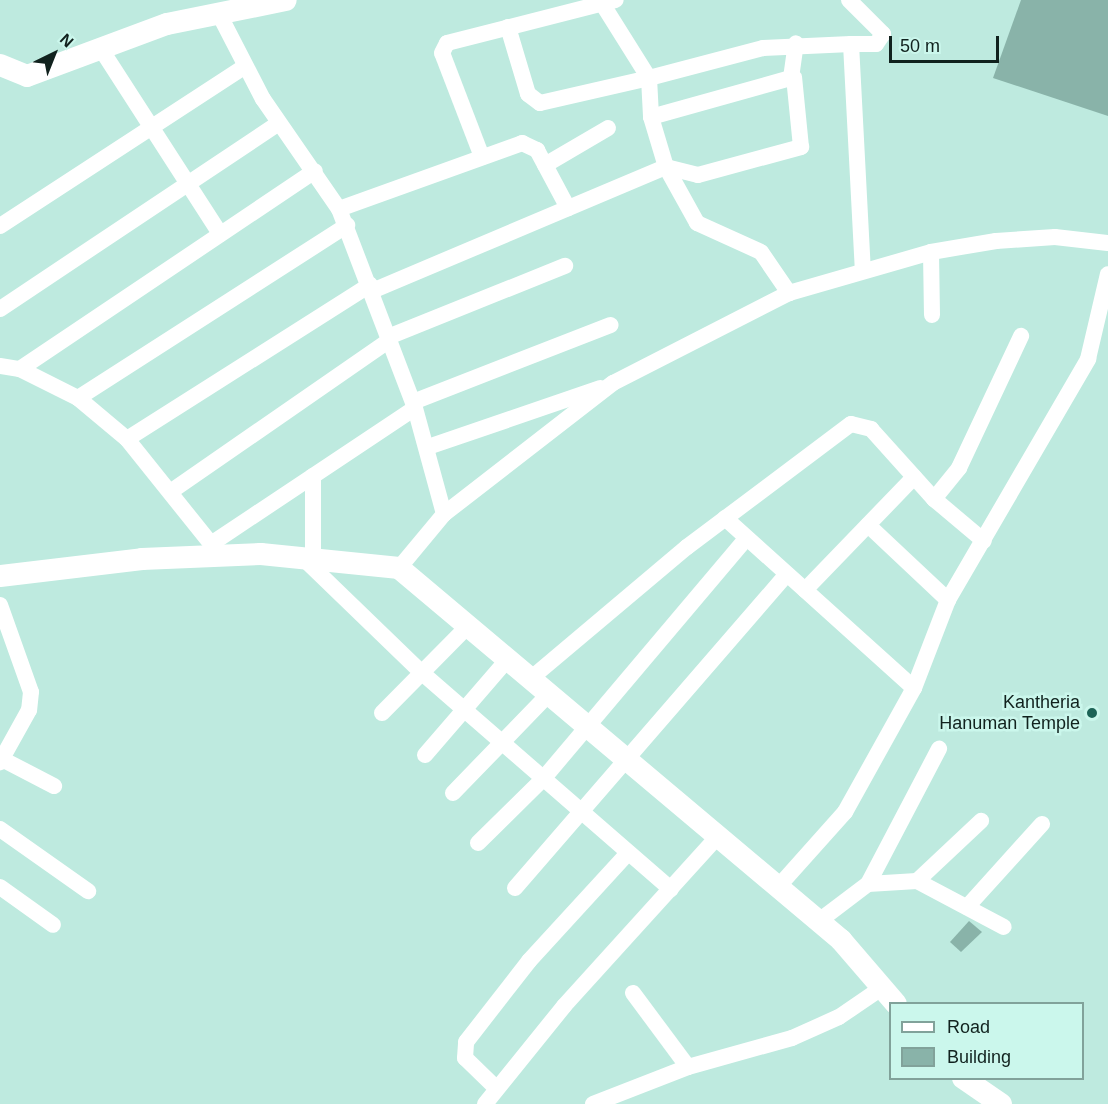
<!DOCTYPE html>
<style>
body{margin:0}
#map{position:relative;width:1108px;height:1104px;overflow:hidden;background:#beeadf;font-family:Arial,sans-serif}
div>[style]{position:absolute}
.building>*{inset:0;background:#89b3a9}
.street>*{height:16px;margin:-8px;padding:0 8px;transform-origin:8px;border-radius:8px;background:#fff}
.secondary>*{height:22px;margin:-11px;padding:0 11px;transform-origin:11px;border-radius:11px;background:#fff}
.dots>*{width:16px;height:16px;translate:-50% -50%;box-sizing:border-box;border:3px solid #cbf7ec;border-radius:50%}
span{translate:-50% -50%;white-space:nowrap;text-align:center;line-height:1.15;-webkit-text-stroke:5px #cbf7ec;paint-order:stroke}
.poi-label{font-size:18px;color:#11221e}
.right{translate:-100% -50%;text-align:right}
.legend{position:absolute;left:889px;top:1002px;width:195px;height:78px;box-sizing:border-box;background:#cbf7ec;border:2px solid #81a29a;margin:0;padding:8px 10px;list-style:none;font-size:18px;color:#11221e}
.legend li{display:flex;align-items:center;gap:12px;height:30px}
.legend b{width:30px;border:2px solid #81a29a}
.north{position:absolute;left:24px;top:24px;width:60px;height:60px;-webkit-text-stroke:4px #cbf7ec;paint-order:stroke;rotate:43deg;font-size:16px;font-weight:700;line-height:24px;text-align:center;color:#11221e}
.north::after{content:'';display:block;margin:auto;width:21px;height:27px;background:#11221e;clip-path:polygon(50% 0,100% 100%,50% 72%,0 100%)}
.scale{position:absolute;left:889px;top:36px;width:110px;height:27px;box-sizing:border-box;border:3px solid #11221e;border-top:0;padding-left:8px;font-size:18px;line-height:21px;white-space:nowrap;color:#11221e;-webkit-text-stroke:4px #cbf7ec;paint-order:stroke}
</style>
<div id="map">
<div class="building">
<i style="clip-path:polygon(1021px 0,1108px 0,1108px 116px,993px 78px)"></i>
<i style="clip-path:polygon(969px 921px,982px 932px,961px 952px,950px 942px)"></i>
</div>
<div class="street">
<i style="left:600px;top:0;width:92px;rotate:57.9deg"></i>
<i style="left:649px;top:78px;width:118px;rotate:-14.7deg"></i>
<i style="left:763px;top:48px;width:88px;rotate:-2.6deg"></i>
<i style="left:849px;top:0;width:48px;rotate:45deg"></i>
<i style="left:883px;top:34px;width:12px;rotate:125deg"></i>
<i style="left:876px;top:44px;width:25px;rotate:180deg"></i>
<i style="left:851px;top:44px;width:227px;rotate:87deg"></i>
<i style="left:218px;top:12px;width:98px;rotate:62.7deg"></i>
<i style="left:263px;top:99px;width:134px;rotate:55.4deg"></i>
<i style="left:339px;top:209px;width:213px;rotate:69.1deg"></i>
<i style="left:415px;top:408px;width:110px;rotate:74.7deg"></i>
<i style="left:444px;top:514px;width:70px;rotate:129.8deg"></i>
<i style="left:508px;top:27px;width:70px;rotate:73.4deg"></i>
<i style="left:528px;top:94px;width:15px;rotate:37deg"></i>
<i style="left:540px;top:103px;width:112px;rotate:-12.9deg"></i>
<i style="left:649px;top:78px;width:39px;rotate:87deg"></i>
<i style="left:651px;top:117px;width:52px;rotate:73.3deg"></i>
<i style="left:666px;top:167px;width:33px;rotate:14deg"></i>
<i style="left:698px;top:175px;width:107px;rotate:-15.2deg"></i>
<i style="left:801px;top:147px;width:70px;rotate:-95.7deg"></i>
<i style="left:101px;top:49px;width:220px;rotate:57.2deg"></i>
<i style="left:651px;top:117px;width:145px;rotate:-15.6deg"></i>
<i style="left:791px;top:78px;width:35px;rotate:-82deg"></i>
<i style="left:482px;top:157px;width:111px;rotate:-111deg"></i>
<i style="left:442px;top:53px;width:11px;rotate:-63deg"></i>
<i style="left:447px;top:43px;width:174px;rotate:-14.3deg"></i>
<i style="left:545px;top:165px;width:73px;rotate:-30.4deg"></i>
<i style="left:339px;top:209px;width:195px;rotate:-19.8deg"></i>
<i style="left:522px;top:143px;width:17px;rotate:25deg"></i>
<i style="left:537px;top:150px;width:66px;rotate:61.9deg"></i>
<i style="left:0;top:226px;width:291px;rotate:-33.1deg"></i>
<i style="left:931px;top:252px;width:63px;rotate:89.1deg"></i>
<i style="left:372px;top:291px;width:319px;rotate:-22.9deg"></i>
<i style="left:666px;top:167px;width:64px;rotate:61deg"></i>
<i style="left:697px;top:223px;width:70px;rotate:24.4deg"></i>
<i style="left:761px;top:252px;width:50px;rotate:55.7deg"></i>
<i style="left:0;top:309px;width:335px;rotate:-33.7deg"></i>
<i style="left:388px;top:337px;width:191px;rotate:-21.9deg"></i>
<i style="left:0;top:366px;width:20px;rotate:9deg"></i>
<i style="left:20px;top:369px;width:355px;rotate:-33.9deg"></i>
<i style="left:20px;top:369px;width:65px;rotate:26.6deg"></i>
<i style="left:78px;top:398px;width:64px;rotate:39.9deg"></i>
<i style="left:127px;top:439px;width:134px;rotate:51.3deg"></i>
<i style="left:78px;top:398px;width:320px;rotate:-32.7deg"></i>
<i style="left:413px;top:402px;width:212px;rotate:-21.3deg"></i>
<i style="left:127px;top:439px;width:288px;rotate:-32.4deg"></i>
<i style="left:428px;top:447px;width:182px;rotate:-18.9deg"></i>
<i style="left:173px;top:490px;width:264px;rotate:-34.7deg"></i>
<i style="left:934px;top:499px;width:40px;rotate:-51deg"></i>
<i style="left:959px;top:468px;width:146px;rotate:-64.8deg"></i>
<i style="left:444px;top:514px;width:214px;rotate:-37.8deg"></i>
<i style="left:613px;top:383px;width:198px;rotate:-27.1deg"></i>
<i style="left:789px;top:293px;width:148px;rotate:-16.1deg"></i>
<i style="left:931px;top:252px;width:66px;rotate:-9.6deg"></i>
<i style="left:996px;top:241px;width:59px;rotate:-3.9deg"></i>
<i style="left:1055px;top:237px;width:53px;rotate:6.5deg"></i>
<i style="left:725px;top:518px;width:254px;rotate:42deg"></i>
<i style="left:868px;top:525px;width:110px;rotate:43.2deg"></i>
<i style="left:214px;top:552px;width:9px;rotate:-111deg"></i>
<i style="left:211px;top:544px;width:245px;rotate:-33.7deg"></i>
<i style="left:303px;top:558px;width:164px;rotate:44deg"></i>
<i style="left:421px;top:672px;width:331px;rotate:41deg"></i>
<i style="left:313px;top:560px;width:84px;rotate:-90deg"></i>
<i style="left:805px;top:590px;width:157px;rotate:-46deg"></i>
<i style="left:0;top:605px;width:92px;rotate:70.4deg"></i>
<i style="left:31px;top:692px;width:18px;rotate:96deg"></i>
<i style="left:29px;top:710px;width:60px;rotate:119.1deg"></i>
<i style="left:529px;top:680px;width:207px;rotate:-40.1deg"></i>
<i style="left:687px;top:547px;width:205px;rotate:-36.9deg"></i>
<i style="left:851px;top:424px;width:21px;rotate:14deg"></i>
<i style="left:871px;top:429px;width:94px;rotate:48deg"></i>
<i style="left:934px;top:499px;width:65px;rotate:40deg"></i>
<i style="left:382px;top:713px;width:121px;rotate:-45.3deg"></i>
<i style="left:425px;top:755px;width:124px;rotate:-49.2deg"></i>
<i style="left:0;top:758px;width:61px;rotate:27.4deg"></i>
<i style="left:453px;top:793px;width:135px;rotate:-45.9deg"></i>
<i style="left:0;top:829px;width:108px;rotate:35.2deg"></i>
<i style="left:478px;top:843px;width:91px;rotate:-44.6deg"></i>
<i style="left:543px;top:779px;width:314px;rotate:-49.8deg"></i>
<i style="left:917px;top:881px;width:88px;rotate:-43.2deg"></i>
<i style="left:868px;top:884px;width:49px;rotate:-3.5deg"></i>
<i style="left:917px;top:881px;width:98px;rotate:27.9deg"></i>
<i style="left:0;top:887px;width:65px;rotate:35.6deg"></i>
<i style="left:778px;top:887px;width:101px;rotate:-48.2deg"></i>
<i style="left:845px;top:812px;width:142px;rotate:-60.9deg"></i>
<i style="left:914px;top:688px;width:94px;rotate:-68.9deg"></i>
<i style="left:948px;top:600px;width:279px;rotate:-59.8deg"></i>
<i style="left:1088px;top:359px;width:87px;rotate:-76.8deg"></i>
<i style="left:515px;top:888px;width:414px;rotate:-49.1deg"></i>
<i style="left:967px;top:907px;width:112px;rotate:-47.9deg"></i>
<i style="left:819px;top:921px;width:61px;rotate:-37.1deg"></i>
<i style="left:868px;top:884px;width:153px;rotate:-62.3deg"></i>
<i style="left:633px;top:993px;width:92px;rotate:53.4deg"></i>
<i style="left:496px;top:1088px;width:43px;rotate:-135.9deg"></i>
<i style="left:465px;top:1058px;width:16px;rotate:-86deg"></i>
<i style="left:466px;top:1042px;width:103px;rotate:-52.1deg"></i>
<i style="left:529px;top:961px;width:145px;rotate:-47.5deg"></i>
<i style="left:485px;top:1104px;width:126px;rotate:-51.1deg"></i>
<i style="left:564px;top:1006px;width:228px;rotate:-47.8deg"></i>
<i style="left:593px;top:1104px;width:102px;rotate:-21.3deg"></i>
<i style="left:688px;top:1067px;width:108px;rotate:-15.6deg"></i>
<i style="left:792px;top:1038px;width:51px;rotate:-24.1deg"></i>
<i style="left:839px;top:1017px;width:53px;rotate:-34.3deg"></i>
</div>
<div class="secondary">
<i style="left:0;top:65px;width:29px;rotate:22deg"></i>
<i style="left:27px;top:76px;width:149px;rotate:-20.4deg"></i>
<i style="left:167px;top:24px;width:121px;rotate:-11.4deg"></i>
<i style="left:0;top:576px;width:143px;rotate:-6.8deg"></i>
<i style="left:142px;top:559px;width:119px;rotate:-2.4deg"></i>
<i style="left:261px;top:554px;width:139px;rotate:5.8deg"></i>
<i style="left:399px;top:568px;width:578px;rotate:40.08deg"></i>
<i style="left:841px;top:940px;width:84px;rotate:49.3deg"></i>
<i style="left:963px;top:1078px;width:46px;rotate:34.4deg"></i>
</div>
<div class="dots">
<i style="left:1092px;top:713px;background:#1c6356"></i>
</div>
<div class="poi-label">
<span class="right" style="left:1080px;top:713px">Kantheria<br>Hanuman Temple</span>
</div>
<ul class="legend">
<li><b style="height:8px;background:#fff"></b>Road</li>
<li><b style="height:16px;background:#89b3a9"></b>Building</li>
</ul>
<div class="north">N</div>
<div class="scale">50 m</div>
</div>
